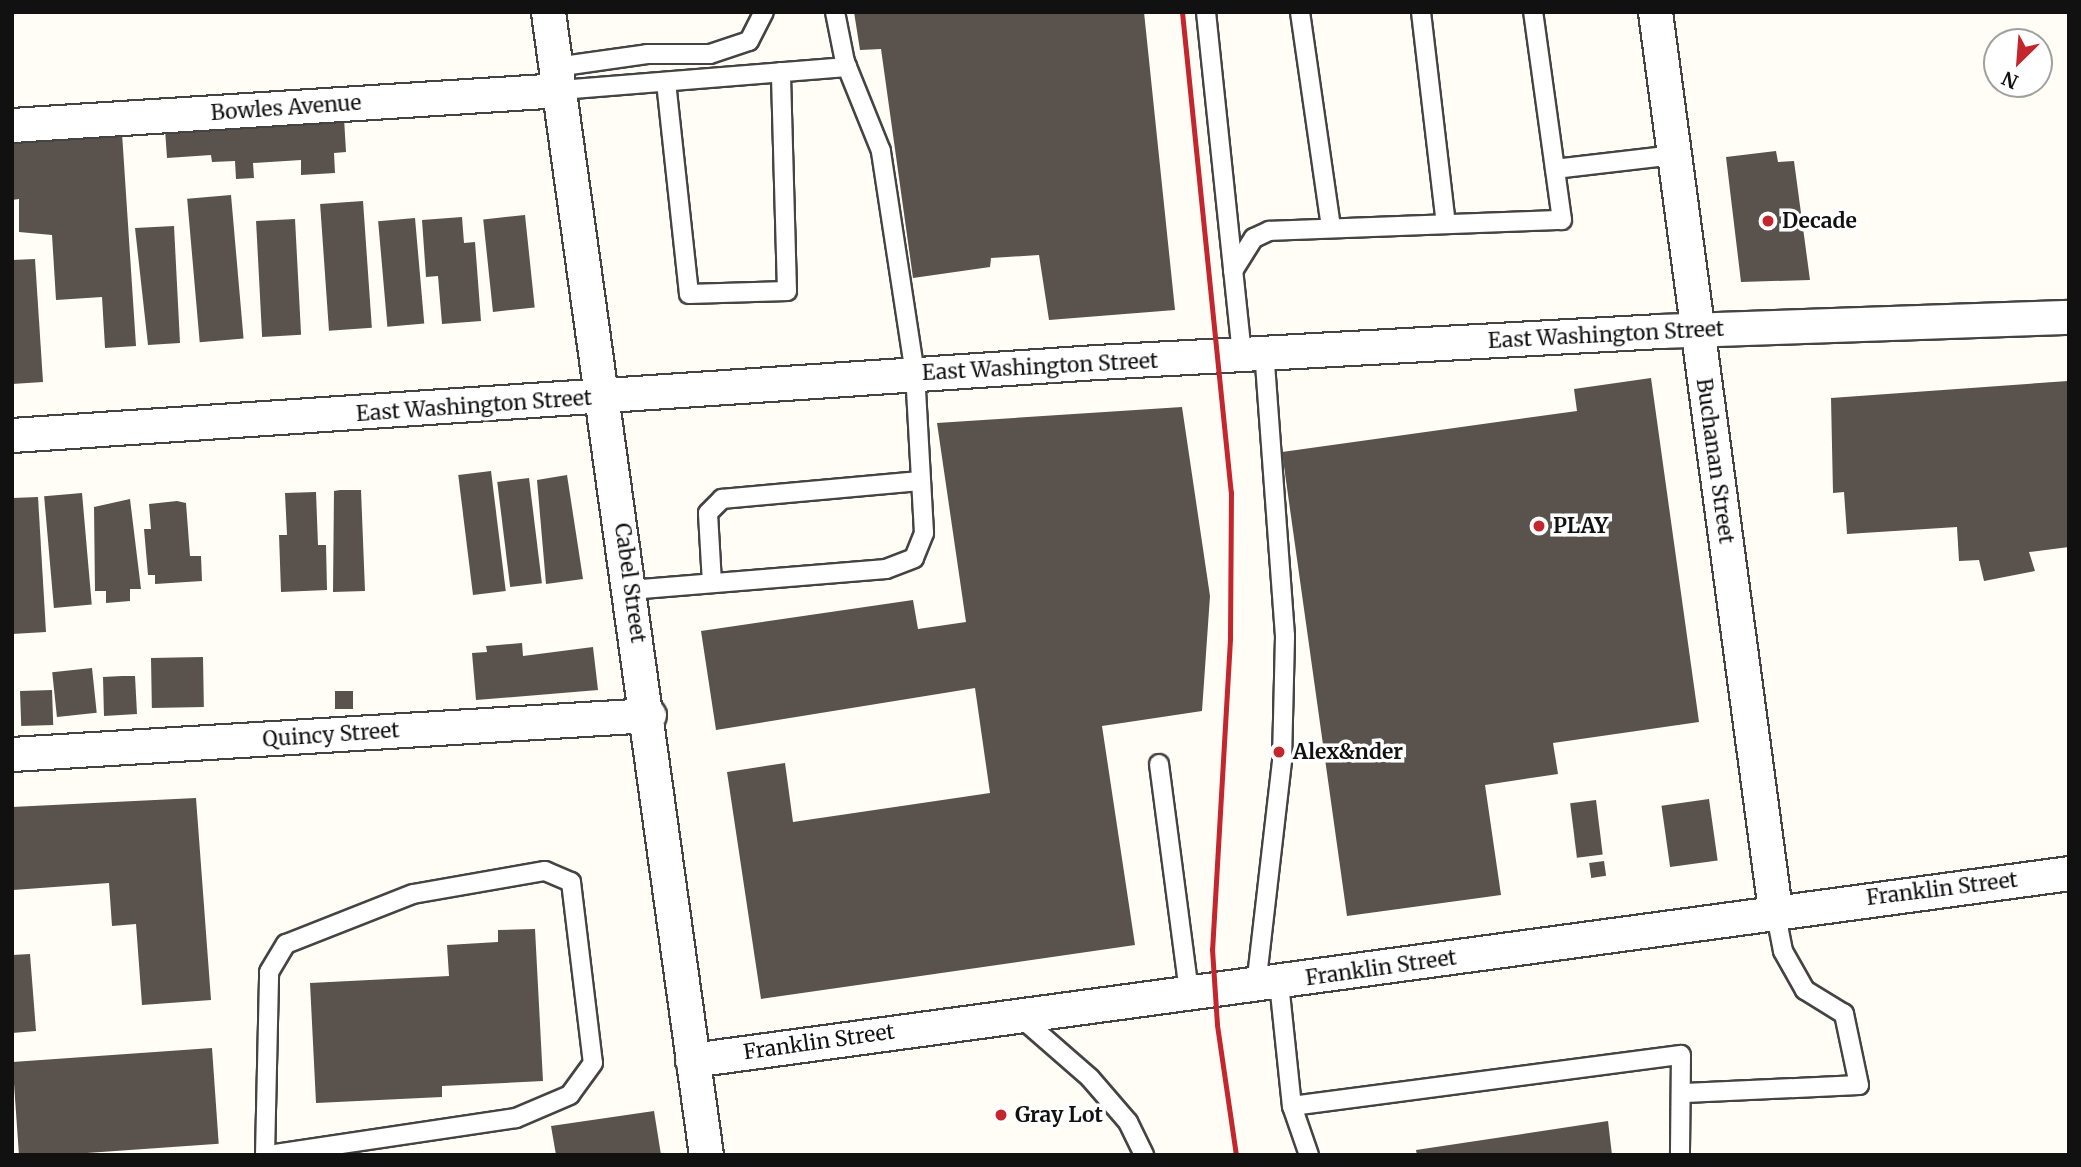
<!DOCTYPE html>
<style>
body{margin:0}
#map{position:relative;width:2081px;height:1167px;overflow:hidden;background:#fffdf5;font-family:Merriweather,serif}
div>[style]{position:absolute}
.building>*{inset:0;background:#5a524d;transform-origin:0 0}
.roads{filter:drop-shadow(2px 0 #444) drop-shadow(-2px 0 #444) drop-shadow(0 2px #444) drop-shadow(0 -2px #444)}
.lane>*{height:18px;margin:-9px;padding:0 9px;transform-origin:9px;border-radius:9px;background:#fff}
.street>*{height:33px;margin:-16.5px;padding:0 16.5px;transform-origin:16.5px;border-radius:16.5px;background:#fff}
.rail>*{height:5px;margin:-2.5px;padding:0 2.5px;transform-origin:2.5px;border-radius:2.5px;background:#c4262e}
.dots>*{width:19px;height:19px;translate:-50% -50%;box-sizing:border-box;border:4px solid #fff;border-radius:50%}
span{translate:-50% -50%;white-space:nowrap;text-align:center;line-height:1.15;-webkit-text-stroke:7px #fff;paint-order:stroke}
.street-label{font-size:21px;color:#111}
.poi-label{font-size:21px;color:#111;font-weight:700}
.left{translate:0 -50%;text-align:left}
.frame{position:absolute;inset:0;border:14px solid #111;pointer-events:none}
.north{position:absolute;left:1983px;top:28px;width:70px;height:70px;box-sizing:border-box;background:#fff;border:2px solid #a0a0a0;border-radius:50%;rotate:205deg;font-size:19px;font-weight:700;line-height:28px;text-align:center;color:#111}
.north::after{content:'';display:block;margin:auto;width:24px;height:32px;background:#c4262e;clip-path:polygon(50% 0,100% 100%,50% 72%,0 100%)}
</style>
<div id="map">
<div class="building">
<i style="clip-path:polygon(854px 12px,1144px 12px,1175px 310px,1049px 320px,1039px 255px,991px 258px,990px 267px,913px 278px,881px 49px,860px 50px)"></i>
<i style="clip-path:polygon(344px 118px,346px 152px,334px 153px,335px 173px,301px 175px,301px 160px,253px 163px,254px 178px,236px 179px,235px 161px,212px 162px,211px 155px,167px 158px,165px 129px)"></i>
<i style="clip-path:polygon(122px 133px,136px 346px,105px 348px,102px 297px,56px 300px,52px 235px,19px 232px,19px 199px,12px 200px,12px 140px)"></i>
<i style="clip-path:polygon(1776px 151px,1778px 162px,1794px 161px,1810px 280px,1741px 282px,1726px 157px)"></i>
<i style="left:231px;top:195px;width:144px;height:44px;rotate:85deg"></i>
<i style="left:363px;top:201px;width:127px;height:43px;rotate:86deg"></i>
<i style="left:525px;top:215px;width:93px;height:42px;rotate:84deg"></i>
<i style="clip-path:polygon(462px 217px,464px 243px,475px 242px,481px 321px,442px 324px,438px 276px,426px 277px,422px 220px)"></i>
<i style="left:415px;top:218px;width:106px;height:37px;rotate:85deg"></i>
<i style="left:295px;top:219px;width:116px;height:39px;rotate:87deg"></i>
<i style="clip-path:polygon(174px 226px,180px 343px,148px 345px,135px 228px)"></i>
<i style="clip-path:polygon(35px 259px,43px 382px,12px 384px,12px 260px)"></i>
<i style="clip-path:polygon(1651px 378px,1699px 722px,1553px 743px,1558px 774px,1485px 785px,1501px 895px,1347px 916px,1282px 452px,1577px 411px,1574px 389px)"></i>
<i style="clip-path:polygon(2068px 381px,2069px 547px,2029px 552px,2035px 571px,1984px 581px,1979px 560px,1959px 561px,1957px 527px,1847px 534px,1844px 492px,1833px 493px,1831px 398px)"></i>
<i style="clip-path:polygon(1182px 407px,1210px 596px,1202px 711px,1102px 726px,1135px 945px,761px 999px,727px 772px,785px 763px,793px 822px,990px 793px,975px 688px,716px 730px,701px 631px,913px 600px,918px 629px,966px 622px,937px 423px)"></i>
<i style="left:491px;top:471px;width:121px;height:33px;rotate:83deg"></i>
<i style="clip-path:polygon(567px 475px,583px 579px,546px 584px,537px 480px)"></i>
<i style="left:529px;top:478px;width:106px;height:32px;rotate:83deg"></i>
<i style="clip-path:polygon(340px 490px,361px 490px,365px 591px,333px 592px,334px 491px)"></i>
<i style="clip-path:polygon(316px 492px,318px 545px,326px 545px,327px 590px,281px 592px,279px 535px,287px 535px,285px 493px)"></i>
<i style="left:82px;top:493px;width:112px;height:38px;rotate:85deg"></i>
<i style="clip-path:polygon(38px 497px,46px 632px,12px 634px,12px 498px)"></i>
<i style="clip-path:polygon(130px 499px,141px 589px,130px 589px,130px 601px,106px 603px,106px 591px,95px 591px,94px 507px)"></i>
<i style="clip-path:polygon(177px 501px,186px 503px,190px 556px,201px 556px,202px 581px,155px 584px,155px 575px,148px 575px,144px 529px,151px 529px,149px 504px)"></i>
<i style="clip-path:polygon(522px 643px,523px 656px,593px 647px,598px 690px,476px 700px,472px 653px,487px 652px,486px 646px)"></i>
<i style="left:203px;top:657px;width:50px;height:52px;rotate:89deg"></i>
<i style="left:92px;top:668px;width:45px;height:40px;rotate:84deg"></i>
<i style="clip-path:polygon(122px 676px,135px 676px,137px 714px,104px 716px,103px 677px)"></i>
<i style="left:52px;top:690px;width:35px;height:32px;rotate:88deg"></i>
<i style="left:335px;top:691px;width:18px;height:18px"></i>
<i style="clip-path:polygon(196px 798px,211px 1000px,142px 1005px,136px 924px,112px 926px,109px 883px,13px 890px,12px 807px)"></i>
<i style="left:1709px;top:799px;width:62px;height:48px;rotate:82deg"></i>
<i style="left:1596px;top:800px;width:55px;height:26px;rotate:83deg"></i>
<i style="left:1604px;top:861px;width:15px;height:15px;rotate:82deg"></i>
<i style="clip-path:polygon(535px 929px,543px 1081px,442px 1086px,442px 1097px,316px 1103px,310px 983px,449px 976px,447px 945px,498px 942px,498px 930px)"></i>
<i style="clip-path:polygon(30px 954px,36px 1031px,12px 1033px,12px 955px)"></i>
<i style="left:212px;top:1048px;width:96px;height:200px;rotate:86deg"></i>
<i style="clip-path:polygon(654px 1111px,661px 1155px,556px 1155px,551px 1126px)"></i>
<i style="clip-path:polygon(1608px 1121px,1612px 1155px,1417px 1155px,1416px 1150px)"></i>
</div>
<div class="roads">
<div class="lane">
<i style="left:1206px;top:12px;width:345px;rotate:84deg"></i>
<i style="left:1300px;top:12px;width:217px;rotate:81.8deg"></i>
<i style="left:1421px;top:12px;width:213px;rotate:83.3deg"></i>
<i style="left:556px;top:67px;width:92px;rotate:-8.1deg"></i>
<i style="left:647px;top:54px;width:63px"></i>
<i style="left:710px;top:54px;width:41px;rotate:-18.4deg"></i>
<i style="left:749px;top:41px;width:33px;rotate:-63deg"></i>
<i style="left:666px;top:82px;width:213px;rotate:83.8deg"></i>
<i style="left:689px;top:294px;width:98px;rotate:-1.8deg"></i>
<i style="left:787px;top:291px;width:219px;rotate:-91.6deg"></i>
<i style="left:560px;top:90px;width:288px;rotate:-4.6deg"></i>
<i style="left:1555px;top:169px;width:120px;rotate:-6.7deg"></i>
<i style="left:1233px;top:271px;width:39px;rotate:-58deg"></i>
<i style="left:1254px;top:238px;width:17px;rotate:-25deg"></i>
<i style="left:1269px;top:231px;width:293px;rotate:-2.2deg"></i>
<i style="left:1562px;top:220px;width:210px;rotate:-97.9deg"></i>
<i style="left:712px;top:583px;width:70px;rotate:-93.3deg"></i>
<i style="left:708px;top:513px;width:20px;rotate:-45deg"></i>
<i style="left:722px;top:499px;width:198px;rotate:-5.2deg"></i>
<i style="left:630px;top:590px;width:257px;rotate:-4.7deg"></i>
<i style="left:886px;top:569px;width:30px;rotate:-21deg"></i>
<i style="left:914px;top:558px;width:27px;rotate:-68deg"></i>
<i style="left:924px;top:533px;width:159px;rotate:-93.2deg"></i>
<i style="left:915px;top:374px;width:226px;rotate:-98.7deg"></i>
<i style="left:881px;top:151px;width:96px;rotate:-112deg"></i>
<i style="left:845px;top:62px;width:51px;rotate:-101.3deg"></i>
<i style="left:1159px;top:764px;width:231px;rotate:82.5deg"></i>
<i style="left:1279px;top:983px;width:124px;rotate:84deg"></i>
<i style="left:1292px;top:1106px;width:52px;rotate:70.9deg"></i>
<i style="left:1256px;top:986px;width:227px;rotate:-83.4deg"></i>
<i style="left:1282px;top:760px;width:124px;rotate:-88.6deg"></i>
<i style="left:1285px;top:636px;width:284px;rotate:-94.2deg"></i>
<i style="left:1019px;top:1016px;width:94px;rotate:41.1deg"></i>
<i style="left:1090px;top:1078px;width:58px;rotate:49.2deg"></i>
<i style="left:1128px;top:1122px;width:37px;rotate:64deg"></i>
<i style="left:1685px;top:1093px;width:174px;rotate:-2.6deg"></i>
<i style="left:1859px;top:1085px;width:73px;rotate:-101.9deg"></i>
<i style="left:1844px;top:1014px;width:46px;rotate:-148.4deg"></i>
<i style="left:1805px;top:990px;width:45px;rotate:-119.4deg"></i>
<i style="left:1783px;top:951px;width:42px;rotate:-101deg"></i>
<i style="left:1292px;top:1106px;width:392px;rotate:-7.5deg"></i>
<i style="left:1681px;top:1055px;width:100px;rotate:90.6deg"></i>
<i style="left:265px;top:1155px;width:183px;rotate:-88.7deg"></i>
<i style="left:269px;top:972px;width:33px;rotate:-59deg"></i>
<i style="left:286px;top:944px;width:136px;rotate:-21.5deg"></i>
<i style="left:413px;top:894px;width:134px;rotate:-9.9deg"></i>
<i style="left:545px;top:871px;width:28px;rotate:23deg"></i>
<i style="left:571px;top:882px;width:182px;rotate:83.1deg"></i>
<i style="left:593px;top:1063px;width:39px;rotate:126deg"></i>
<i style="left:570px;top:1095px;width:59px;rotate:156.9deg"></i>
<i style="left:516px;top:1118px;width:250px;rotate:171.5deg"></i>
</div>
<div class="street">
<i style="left:548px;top:12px;width:1154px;rotate:82.13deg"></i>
<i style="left:1655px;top:12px;width:906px;rotate:82.39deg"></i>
<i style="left:12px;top:125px;width:549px;rotate:-3.65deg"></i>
<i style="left:12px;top:435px;width:1087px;rotate:-3.85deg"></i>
<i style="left:1097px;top:362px;width:565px;rotate:-3.15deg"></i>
<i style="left:1661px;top:331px;width:408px;rotate:-2deg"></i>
<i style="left:12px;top:754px;width:638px;rotate:-3.5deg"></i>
<i style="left:692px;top:1060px;width:1390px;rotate:-7.73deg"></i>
</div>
</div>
<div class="rail">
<i style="left:1182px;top:12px;width:482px;rotate:84.2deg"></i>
<i style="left:1231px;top:492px;width:147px;rotate:90.4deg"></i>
<i style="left:1230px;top:639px;width:311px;rotate:93.3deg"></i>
<i style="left:1212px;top:949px;width:76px;rotate:86.2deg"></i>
<i style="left:1217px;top:1025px;width:131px;rotate:81.7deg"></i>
</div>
<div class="dots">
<i style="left:1768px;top:221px;background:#c4262e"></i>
<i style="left:1539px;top:526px;background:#c4262e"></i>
<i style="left:1279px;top:752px;background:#c4262e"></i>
<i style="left:1001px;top:1115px;background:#c4262e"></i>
</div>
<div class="street-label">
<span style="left:286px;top:108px;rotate:-4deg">Bowles Avenue</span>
<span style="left:1606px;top:335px;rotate:-3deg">East Washington Street</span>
<span style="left:1040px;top:367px;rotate:-3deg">East Washington Street</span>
<span style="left:474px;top:406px;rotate:-4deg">East Washington Street</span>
<span style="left:1715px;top:461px;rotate:82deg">Buchanan Street</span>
<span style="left:630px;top:583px;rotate:82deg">Cabel Street</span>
<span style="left:331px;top:735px;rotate:-4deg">Quincy Street</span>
<span style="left:1942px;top:889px;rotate:-7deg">Franklin Street</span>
<span style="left:1381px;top:968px;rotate:-8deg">Franklin Street</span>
<span style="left:819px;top:1042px;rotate:-8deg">Franklin Street</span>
</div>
<div class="poi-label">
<span class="left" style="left:1782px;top:221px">Decade</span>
<span class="left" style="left:1553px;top:526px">PLAY</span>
<span class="left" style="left:1293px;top:752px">Alex&amp;nder</span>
<span class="left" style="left:1015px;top:1115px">Gray Lot</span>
</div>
<div class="frame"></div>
<div class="north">N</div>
</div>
